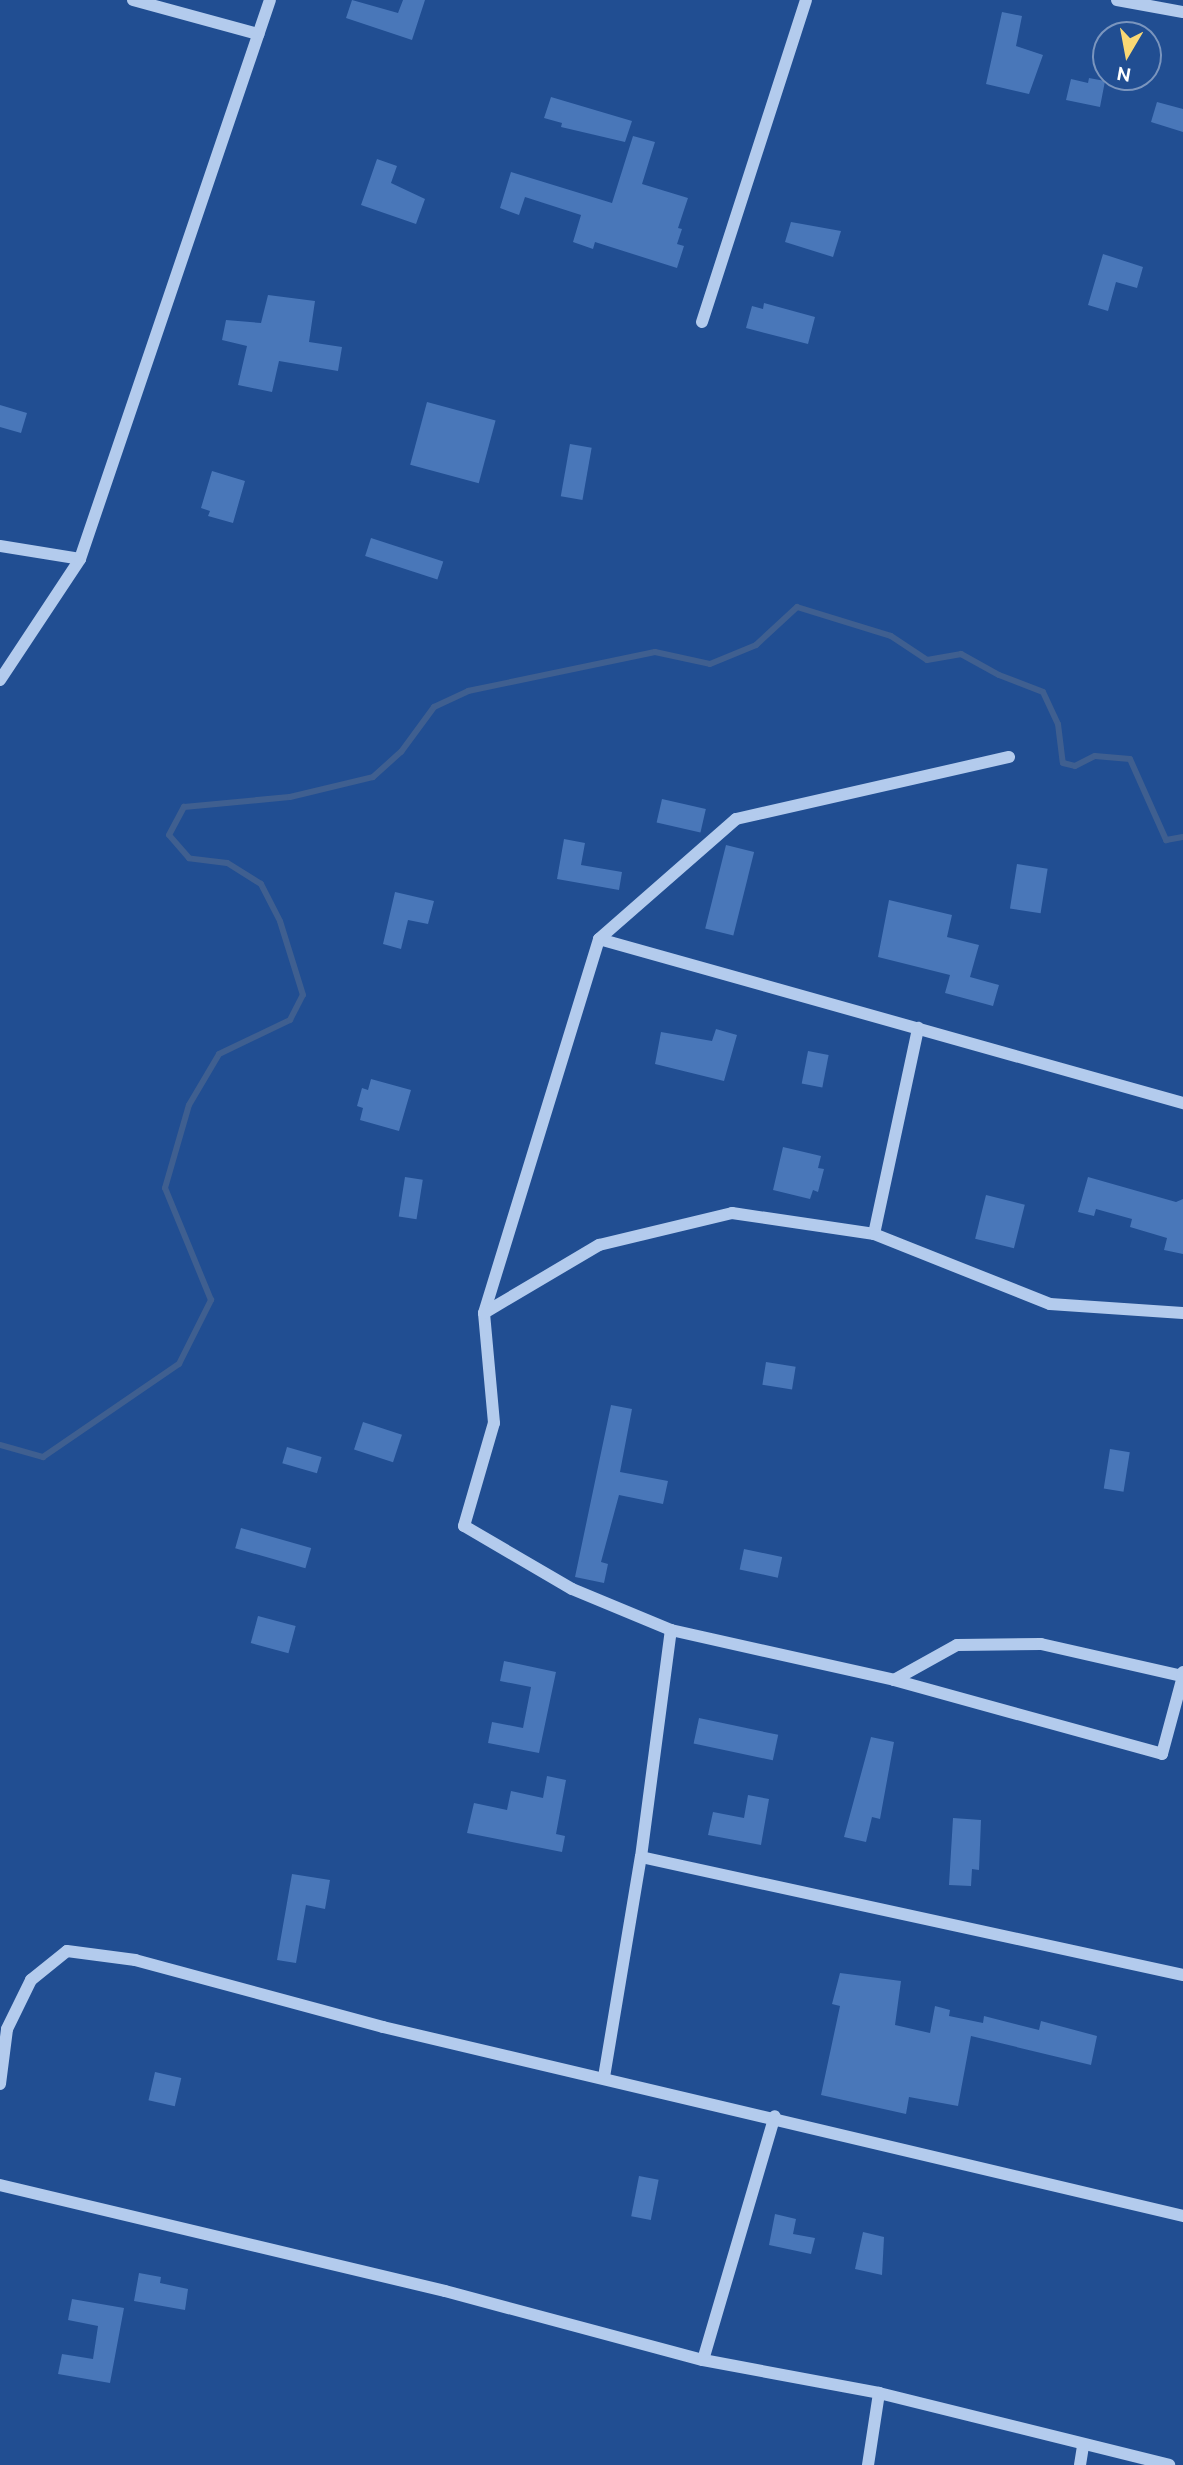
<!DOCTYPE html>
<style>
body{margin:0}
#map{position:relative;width:1183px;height:2465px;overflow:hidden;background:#214e92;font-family:Ubuntu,sans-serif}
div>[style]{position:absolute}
.stream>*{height:6px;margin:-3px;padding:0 3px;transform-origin:3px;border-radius:3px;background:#3f5f90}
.building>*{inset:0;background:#4977b9;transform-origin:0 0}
.minor>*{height:12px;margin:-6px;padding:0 6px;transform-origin:6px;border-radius:6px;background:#b3cbed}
span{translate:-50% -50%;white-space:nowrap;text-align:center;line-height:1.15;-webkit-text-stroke:5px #214e92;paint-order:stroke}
.north{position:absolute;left:1092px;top:21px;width:70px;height:70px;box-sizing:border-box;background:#214e92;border:2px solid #7a95be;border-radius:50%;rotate:190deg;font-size:19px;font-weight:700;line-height:28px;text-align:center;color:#fff}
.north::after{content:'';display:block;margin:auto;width:24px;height:32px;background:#fad874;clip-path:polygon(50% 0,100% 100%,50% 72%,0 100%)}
</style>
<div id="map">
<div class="stream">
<i style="left:0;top:1445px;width:45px;rotate:15.6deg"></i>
<i style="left:43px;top:1457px;width:165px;rotate:-34.4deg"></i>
<i style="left:179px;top:1364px;width:72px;rotate:-63.4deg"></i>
<i style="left:211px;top:1300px;width:121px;rotate:-112.3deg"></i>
<i style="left:165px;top:1188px;width:86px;rotate:-73.9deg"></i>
<i style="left:189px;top:1105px;width:59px;rotate:-59.5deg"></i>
<i style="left:219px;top:1054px;width:79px;rotate:-25.6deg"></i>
<i style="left:290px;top:1020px;width:28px;rotate:-63deg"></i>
<i style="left:303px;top:995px;width:77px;rotate:-107.3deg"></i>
<i style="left:280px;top:921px;width:42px;rotate:-117.2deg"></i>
<i style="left:261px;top:884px;width:40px;rotate:-148deg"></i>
<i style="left:227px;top:863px;width:38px;rotate:-173deg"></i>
<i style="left:189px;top:858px;width:30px;rotate:-131deg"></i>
<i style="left:169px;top:835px;width:32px;rotate:-62deg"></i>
<i style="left:184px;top:807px;width:106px;rotate:-5.4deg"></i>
<i style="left:290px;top:797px;width:85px;rotate:-13.5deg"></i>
<i style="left:373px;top:777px;width:38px;rotate:-42deg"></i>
<i style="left:401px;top:752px;width:56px;rotate:-53.7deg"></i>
<i style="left:434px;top:707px;width:38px;rotate:-25deg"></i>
<i style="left:468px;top:691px;width:191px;rotate:-11.8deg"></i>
<i style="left:655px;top:652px;width:56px;rotate:12.3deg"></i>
<i style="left:710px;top:664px;width:50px;rotate:-22.4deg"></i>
<i style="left:756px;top:645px;width:56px;rotate:-42.8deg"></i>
<i style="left:797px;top:607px;width:98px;rotate:17.1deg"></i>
<i style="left:891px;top:636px;width:43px;rotate:33.7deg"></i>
<i style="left:927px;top:660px;width:35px;rotate:-10deg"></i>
<i style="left:961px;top:654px;width:43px;rotate:28.9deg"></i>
<i style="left:999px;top:675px;width:47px;rotate:21.1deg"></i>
<i style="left:1043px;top:692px;width:35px;rotate:65deg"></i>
<i style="left:1058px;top:724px;width:39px;rotate:83deg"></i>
<i style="left:1063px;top:763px;width:12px;rotate:14deg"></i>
<i style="left:1075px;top:766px;width:22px;rotate:-27deg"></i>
<i style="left:1095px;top:756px;width:35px;rotate:5deg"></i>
<i style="left:1130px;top:759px;width:89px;rotate:66deg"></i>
<i style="left:1166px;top:840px;width:17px;rotate:-10deg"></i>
</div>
<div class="building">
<i style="clip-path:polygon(352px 0,398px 13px,403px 0,425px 0,412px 40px,346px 18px)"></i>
<i style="clip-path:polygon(1002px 12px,1022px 16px,1016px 46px,1043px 55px,1029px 94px,986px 84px)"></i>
<i style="clip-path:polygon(1089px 78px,1105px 81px,1100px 107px,1066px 100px,1071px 79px,1088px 83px)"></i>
<i style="clip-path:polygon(551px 97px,632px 121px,625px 142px,561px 127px,562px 123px,544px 118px)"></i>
<i style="clip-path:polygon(1157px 102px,1183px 109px,1183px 132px,1151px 122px)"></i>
<i style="clip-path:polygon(633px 136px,655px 142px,642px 184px,688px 198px,678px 228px,682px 229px,677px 244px,684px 246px,677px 268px,595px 242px,593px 249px,573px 242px,581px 215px,525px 197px,519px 215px,500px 208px,511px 172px,612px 203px)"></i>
<i style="clip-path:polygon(377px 159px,397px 166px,391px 183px,425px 199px,416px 224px,361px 205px)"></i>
<i style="clip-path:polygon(791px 222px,841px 231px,833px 257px,785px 242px)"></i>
<i style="clip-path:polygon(1103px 254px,1143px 267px,1137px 288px,1116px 282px,1108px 311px,1088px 305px)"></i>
<i style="clip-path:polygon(268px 295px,315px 301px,309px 342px,342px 347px,338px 371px,279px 361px,272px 392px,238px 385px,247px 346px,222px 340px,226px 320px,261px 323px)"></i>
<i style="clip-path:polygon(764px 303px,815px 317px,808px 344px,746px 328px,752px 306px,763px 309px)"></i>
<i style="left:427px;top:402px;width:71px;height:65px;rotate:15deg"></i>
<i style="clip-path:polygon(0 405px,27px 413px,21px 433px,0 427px)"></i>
<i style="left:570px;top:444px;width:22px;height:53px;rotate:10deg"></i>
<i style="clip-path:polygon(212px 471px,245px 481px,233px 523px,208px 516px,210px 511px,201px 508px)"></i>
<i style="left:371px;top:538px;width:76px;height:19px;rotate:18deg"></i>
<i style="left:662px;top:799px;width:45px;height:24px;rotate:13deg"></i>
<i style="clip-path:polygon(564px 839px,585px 843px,581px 865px,622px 872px,619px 890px,557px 879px)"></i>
<i style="left:726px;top:845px;width:29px;height:86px;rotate:14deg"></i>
<i style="left:1017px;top:864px;width:31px;height:45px;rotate:9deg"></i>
<i style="clip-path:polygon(395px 892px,434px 901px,428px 924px,408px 920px,401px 949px,383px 944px)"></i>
<i style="clip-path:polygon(889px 900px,952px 915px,947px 937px,979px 945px,970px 977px,999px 985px,993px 1006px,945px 993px,950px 975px,878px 957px)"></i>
<i style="clip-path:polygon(716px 1029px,737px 1035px,724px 1081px,655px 1064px,661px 1032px,712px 1041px)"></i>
<i style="left:808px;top:1051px;width:21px;height:33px;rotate:11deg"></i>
<i style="clip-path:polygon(371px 1079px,411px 1090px,399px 1131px,360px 1120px,363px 1108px,357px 1106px,362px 1088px,368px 1090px)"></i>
<i style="clip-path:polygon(783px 1147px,821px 1156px,818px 1168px,824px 1169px,818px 1192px,813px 1190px,810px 1199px,773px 1190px)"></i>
<i style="left:405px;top:1177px;width:18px;height:40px;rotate:9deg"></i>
<i style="clip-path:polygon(1088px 1177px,1176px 1202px,1183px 1199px,1183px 1254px,1164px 1250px,1167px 1238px,1130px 1227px,1132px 1219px,1096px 1209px,1094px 1216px,1078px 1212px)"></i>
<i style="left:986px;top:1195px;width:40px;height:45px;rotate:14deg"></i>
<i style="left:766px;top:1362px;width:30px;height:23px;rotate:9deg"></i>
<i style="clip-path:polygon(611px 1405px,632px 1409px,620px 1472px,668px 1481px,663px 1504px,619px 1495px,601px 1562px,608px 1564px,604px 1583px,575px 1577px)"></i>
<i style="left:363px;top:1422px;width:41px;height:29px;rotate:18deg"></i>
<i style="left:287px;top:1447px;width:36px;height:17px;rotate:16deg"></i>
<i style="left:1110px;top:1449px;width:20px;height:40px;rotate:9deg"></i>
<i style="left:241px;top:1528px;width:73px;height:21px;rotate:16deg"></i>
<i style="left:744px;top:1549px;width:39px;height:21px;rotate:12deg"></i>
<i style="left:258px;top:1616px;width:39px;height:28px;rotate:15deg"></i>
<i style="clip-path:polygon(504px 1661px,556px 1672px,539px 1753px,488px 1743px,492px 1722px,523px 1728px,531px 1687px,500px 1681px)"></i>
<i style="left:699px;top:1718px;width:81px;height:26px;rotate:12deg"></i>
<i style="clip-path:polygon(871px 1737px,894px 1742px,880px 1819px,872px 1817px,866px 1842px,844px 1837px)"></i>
<i style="clip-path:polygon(547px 1776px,566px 1780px,556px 1834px,565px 1836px,562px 1852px,467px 1833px,474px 1803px,507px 1810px,511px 1791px,543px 1798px)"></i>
<i style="clip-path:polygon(748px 1795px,769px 1799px,761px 1845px,708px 1835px,713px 1812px,744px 1818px)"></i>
<i style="clip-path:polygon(953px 1818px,981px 1820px,979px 1870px,972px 1869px,971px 1886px,949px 1885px)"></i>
<i style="clip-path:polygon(292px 1874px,330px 1880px,325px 1909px,306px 1905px,296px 1963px,277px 1960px)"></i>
<i style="clip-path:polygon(840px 1973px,901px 1981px,895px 2025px,930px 2033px,935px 2006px,950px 2010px,949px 2016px,983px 2023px,984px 2016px,1039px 2030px,1041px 2021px,1097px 2036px,1091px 2065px,971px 2036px,958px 2106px,909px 2097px,906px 2114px,821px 2095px,840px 2006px,832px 2004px)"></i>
<i style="left:155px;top:2072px;width:27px;height:29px;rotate:13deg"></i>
<i style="left:639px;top:2176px;width:20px;height:41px;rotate:11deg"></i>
<i style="clip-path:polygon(775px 2214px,796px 2219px,793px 2234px,815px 2238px,811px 2254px,769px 2245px)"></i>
<i style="clip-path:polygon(863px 2232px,884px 2237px,882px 2275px,855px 2269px)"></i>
<i style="clip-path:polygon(139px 2273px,161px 2277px,160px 2283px,188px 2289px,185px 2310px,134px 2301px)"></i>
<i style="clip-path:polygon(72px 2299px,124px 2308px,110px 2383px,58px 2374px,62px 2354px,93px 2359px,98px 2326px,68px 2320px)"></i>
</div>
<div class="minor">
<i style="left:133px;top:0;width:130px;rotate:15.2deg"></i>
<i style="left:1117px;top:0;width:67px;rotate:10.3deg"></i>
<i style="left:702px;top:322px;width:338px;rotate:-72.1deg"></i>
<i style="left:0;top:546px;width:81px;rotate:9.2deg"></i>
<i style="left:0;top:680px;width:145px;rotate:-56.5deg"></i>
<i style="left:80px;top:559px;width:590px;rotate:-71.23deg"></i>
<i style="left:599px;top:939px;width:607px;rotate:15.69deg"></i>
<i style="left:874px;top:1234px;width:211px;rotate:-77.9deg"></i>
<i style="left:484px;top:1313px;width:391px;rotate:-72.9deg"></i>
<i style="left:599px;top:939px;width:182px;rotate:-41.2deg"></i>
<i style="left:736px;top:819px;width:280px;rotate:-12.8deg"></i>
<i style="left:671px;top:1630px;width:229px;rotate:12.6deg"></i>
<i style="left:894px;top:1680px;width:278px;rotate:15.4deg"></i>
<i style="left:1162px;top:1754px;width:81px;rotate:-74.9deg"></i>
<i style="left:894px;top:1680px;width:72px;rotate:-29.1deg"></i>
<i style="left:957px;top:1645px;width:84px;rotate:-0.7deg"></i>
<i style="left:1041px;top:1644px;width:145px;rotate:12.8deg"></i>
<i style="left:1182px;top:1676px;width:4px;rotate:-76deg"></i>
<i style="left:641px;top:1857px;width:555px;rotate:12.28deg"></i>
<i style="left:604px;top:2077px;width:223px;rotate:-80.5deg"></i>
<i style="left:641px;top:1857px;width:229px;rotate:-82.5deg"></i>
<i style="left:671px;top:1630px;width:107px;rotate:-157.5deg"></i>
<i style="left:572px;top:1589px;width:125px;rotate:-149.7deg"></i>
<i style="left:464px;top:1526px;width:107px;rotate:-73.8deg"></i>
<i style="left:494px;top:1423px;width:110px;rotate:-95.2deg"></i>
<i style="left:484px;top:1313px;width:134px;rotate:-30.6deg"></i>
<i style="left:599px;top:1245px;width:137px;rotate:-13.5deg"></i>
<i style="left:732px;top:1213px;width:144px;rotate:8.4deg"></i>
<i style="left:874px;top:1234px;width:189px;rotate:21.7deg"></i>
<i style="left:1050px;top:1304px;width:133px;rotate:3.9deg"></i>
<i style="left:0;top:2084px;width:55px;rotate:-82.7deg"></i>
<i style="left:7px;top:2029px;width:55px;rotate:-63.9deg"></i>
<i style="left:31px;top:1980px;width:46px;rotate:-38.9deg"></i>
<i style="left:67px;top:1951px;width:69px;rotate:7.5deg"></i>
<i style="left:135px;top:1960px;width:257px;rotate:15.1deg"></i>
<i style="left:383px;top:2027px;width:822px;rotate:13.29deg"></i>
<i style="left:0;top:2185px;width:457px;rotate:13.4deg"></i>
<i style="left:445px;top:2291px;width:267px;rotate:15deg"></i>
<i style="left:703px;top:2360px;width:179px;rotate:10.6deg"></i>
<i style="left:879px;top:2393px;width:299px;rotate:13.9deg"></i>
<i style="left:703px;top:2360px;width:254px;rotate:-73.6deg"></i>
<i style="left:868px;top:2465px;width:73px;rotate:-81.3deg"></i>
<i style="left:1080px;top:2465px;width:20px;rotate:-81deg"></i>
</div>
<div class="north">N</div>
</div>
